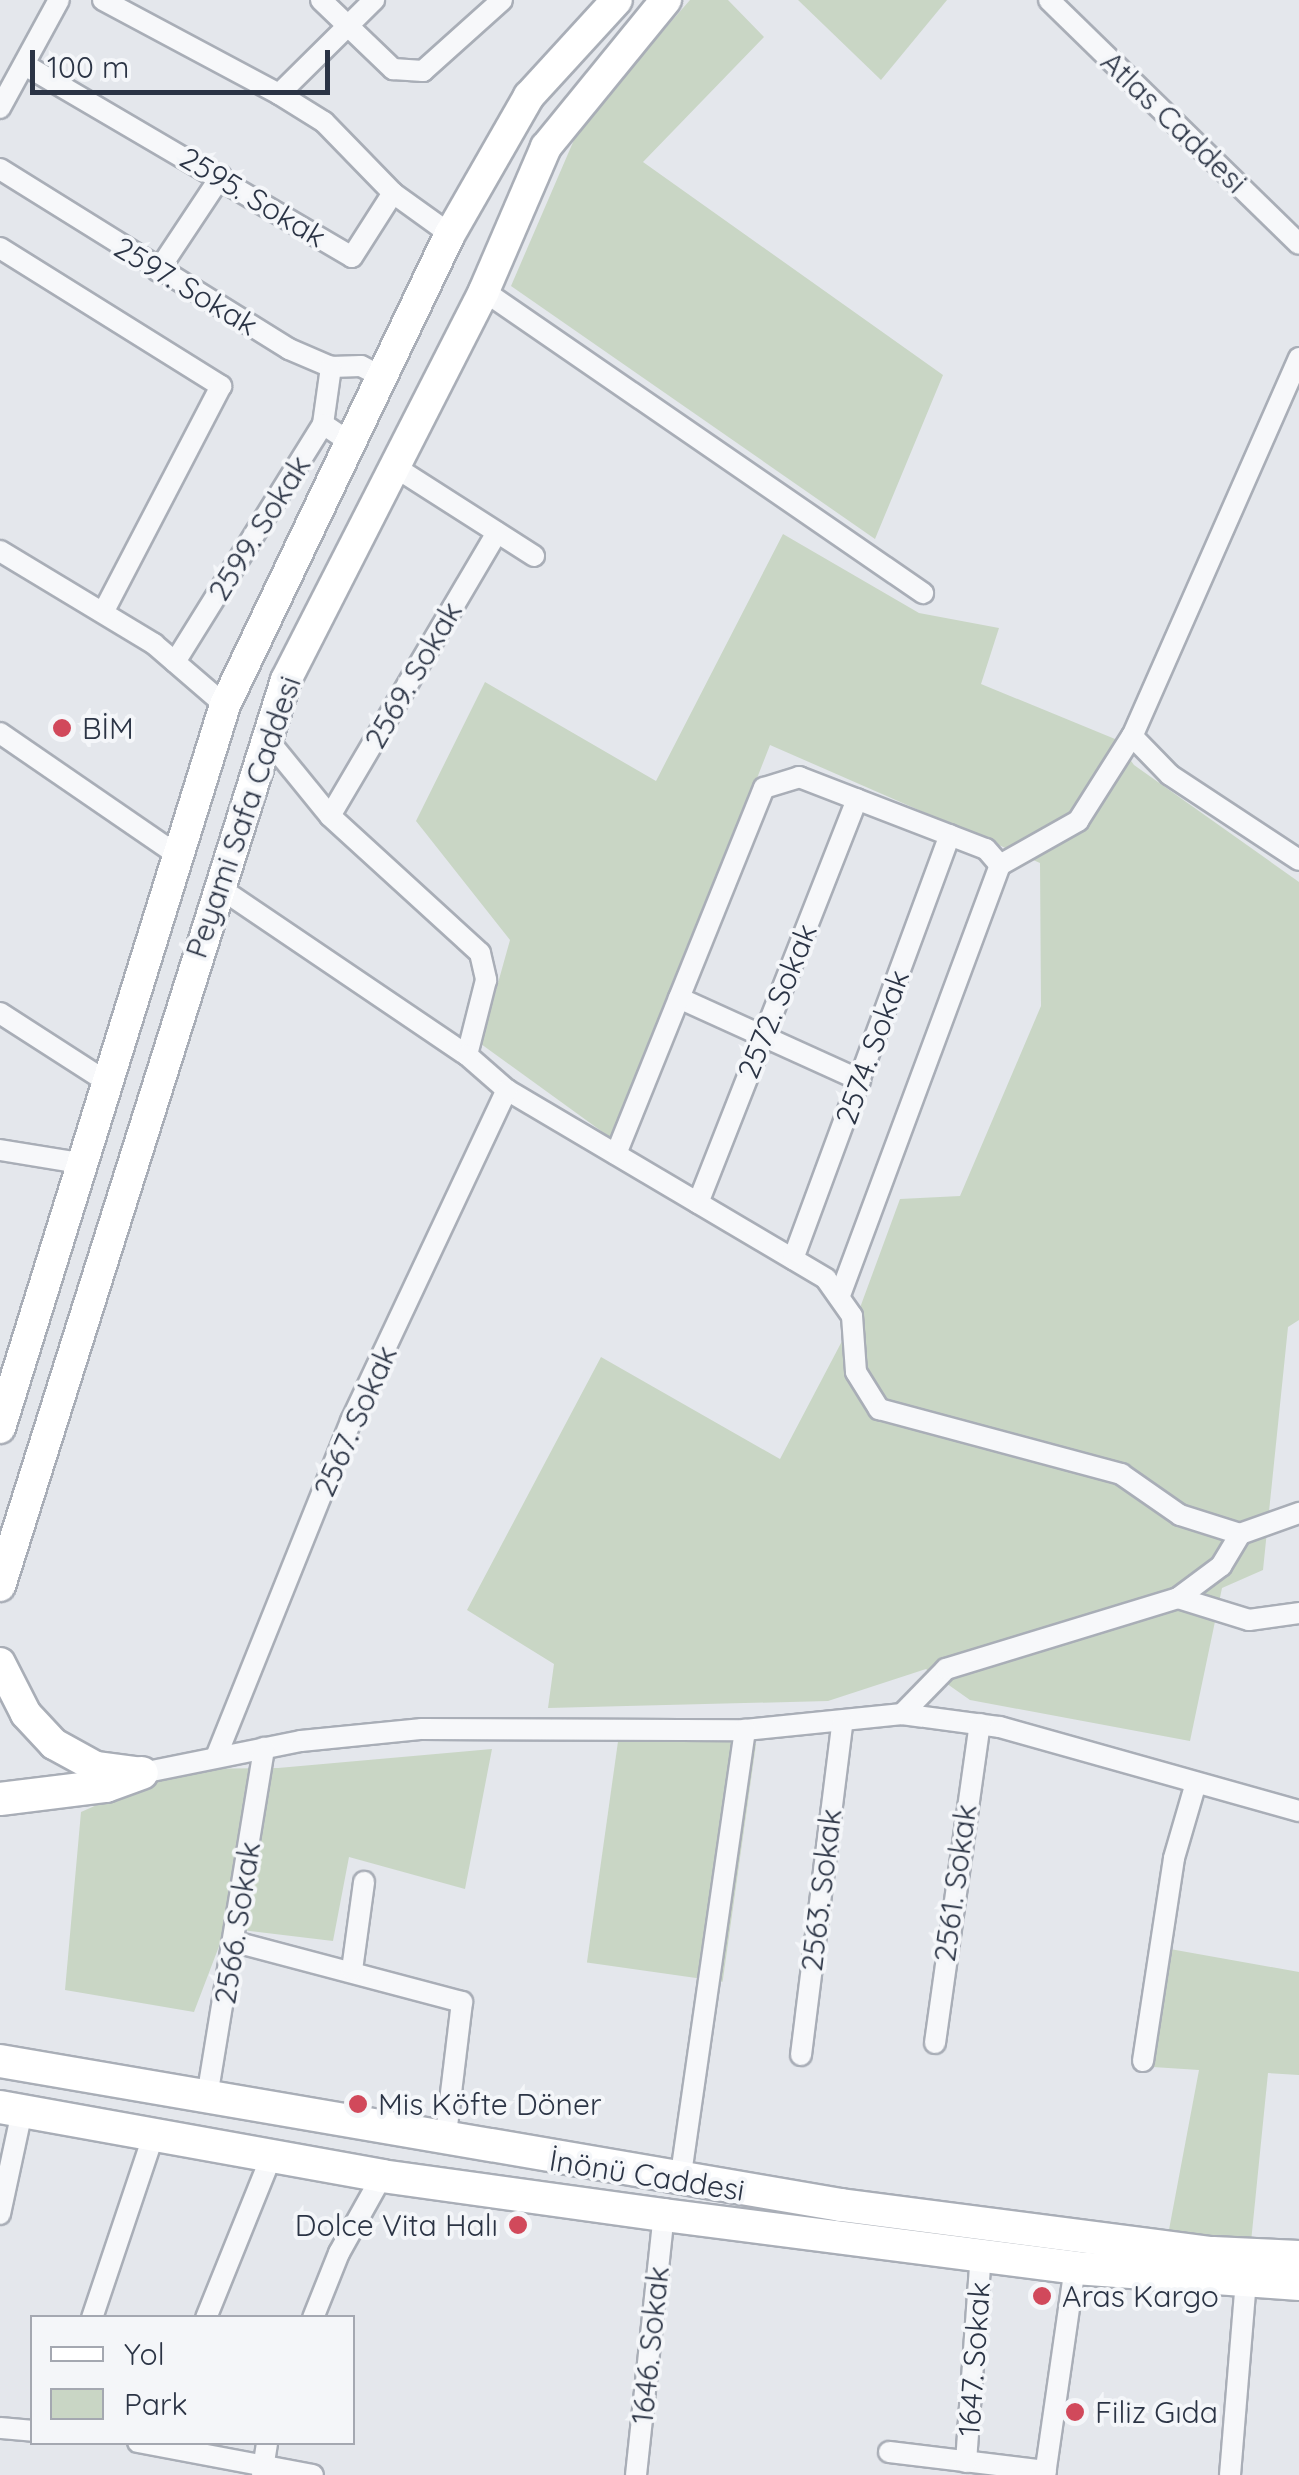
<!DOCTYPE html>
<meta charset="utf-8">
<style>
body{margin:0}
#map{position:relative;width:1299px;height:2475px;overflow:hidden;background:#e4e7ec;font-family:Quicksand,sans-serif}
div>[style]{position:absolute}
.green>*{inset:0;background:#c9d6c5;transform-origin:0 0}
.roads{filter:drop-shadow(2px 0 #a9aeb7) drop-shadow(-2px 0 #a9aeb7) drop-shadow(0 2px #a9aeb7) drop-shadow(0 -2px #a9aeb7)}
.street>*{height:20px;margin:-10px;padding:0 10px;transform-origin:10px;border-radius:10px;background:#f7f8fa}
.secondary>*{height:30px;margin:-15px;padding:0 15px;transform-origin:15px;border-radius:15px;background:#fff}
.primary>*{height:32px;margin:-16px;padding:0 16px;transform-origin:16px;border-radius:16px;background:#fff}
.dots>*{width:28px;height:28px;translate:-50% -50%;box-sizing:border-box;border:5px solid #f4f6f9;border-radius:50%}
span{translate:-50% -50%;white-space:nowrap;text-align:center;line-height:1.15;-webkit-text-stroke:8px #f4f6f9;paint-order:stroke}
.street-label{font-size:30px;color:#2b3445}
.poi-label{font-size:30px;color:#2b3445}
.left{translate:0 -50%;text-align:left}
.right{translate:-100% -50%;text-align:right}
.legend{position:absolute;left:30px;top:2315px;width:325px;height:130px;box-sizing:border-box;background:#f4f6f9;border:2px solid #a4a8b1;margin:0;padding:12px 18px;list-style:none;font-size:30px;color:#2b3445}
.legend li{display:flex;align-items:center;gap:20px;height:50px}
.legend b{width:50px;border:2px solid #a4a8b1}
.scale{position:absolute;left:30px;top:50px;width:300px;height:45px;box-sizing:border-box;border:5px solid #2b3445;border-top:0;padding-left:12px;font-size:30px;line-height:35px;white-space:nowrap;color:#2b3445;-webkit-text-stroke:8px #f4f6f9;paint-order:stroke}
</style>
<div id="map">
<div class="green">
<i style="clip-path:polygon(690px 0,728px 0,764px 37px,643px 162px,943px 375px,875px 539px,511px 286px,580px 126px)"></i>
<i style="clip-path:polygon(798px 0,947px 0,881px 80px)"></i>
<i style="clip-path:polygon(783px 534px,919px 613px,999px 628px,981px 684px,1115px 739px,1134px 765px,1299px 882px,1299px 1320px,1288px 1327px,1263px 1570px,1222px 1588px,1190px 1741px,970px 1700px,926px 1669px,828px 1701px,548px 1708px,554px 1664px,467px 1610px,601px 1357px,780px 1459px,861px 1305px,900px 1199px,960px 1196px,1041px 1006px,1040px 863px,770px 745px,615px 1141px,481px 1044px,510px 940px,416px 821px,485px 682px,656px 781px)"></i>
<i style="left:756px;top:1744px;width:240px;height:137px;rotate:98deg"></i>
<i style="clip-path:polygon(492px 1749px,465px 1889px,349px 1857px,333px 1941px,226px 1928px,194px 2012px,65px 1990px,81px 1812px,178px 1769px,278px 1768px)"></i>
<i style="clip-path:polygon(1170px 1949px,1299px 1972px,1299px 2075px,1268px 2073px,1251px 2242px,1168px 2235px,1199px 2070px,1153px 2067px)"></i>
</div>
<div class="roads">
<div class="street">
<i style="left:103px;top:0;width:200px;rotate:28.1deg"></i>
<i style="left:279px;top:94px;width:134px;rotate:-44.7deg"></i>
<i style="left:321px;top:0;width:100px;rotate:43.8deg"></i>
<i style="left:393px;top:69px;width:30px;rotate:4deg"></i>
<i style="left:423px;top:71px;width:106px;rotate:-41.9deg"></i>
<i style="left:1049px;top:0;width:349px;rotate:44.3deg"></i>
<i style="left:25px;top:65px;width:379px;rotate:30.4deg"></i>
<i style="left:352px;top:257px;width:76px;rotate:-57.4deg"></i>
<i style="left:393px;top:193px;width:70px;rotate:35.7deg"></i>
<i style="left:279px;top:94px;width:53px;rotate:31.9deg"></i>
<i style="left:324px;top:122px;width:99px;rotate:45.8deg"></i>
<i style="left:0;top:108px;width:123px;rotate:-61.4deg"></i>
<i style="left:0;top:169px;width:340px;rotate:31.9deg"></i>
<i style="left:289px;top:349px;width:46px;rotate:23.2deg"></i>
<i style="left:331px;top:367px;width:30px;rotate:-2deg"></i>
<i style="left:361px;top:366px;width:25px;rotate:27deg"></i>
<i style="left:0;top:248px;width:261px;rotate:32deg"></i>
<i style="left:221px;top:386px;width:254px;rotate:117.5deg"></i>
<i style="left:158px;top:271px;width:114px;rotate:-56.4deg"></i>
<i style="left:484px;top:291px;width:533px;rotate:34.53deg"></i>
<i style="left:1299px;top:358px;width:413px;rotate:113.8deg"></i>
<i style="left:1132px;top:736px;width:54px;rotate:45.7deg"></i>
<i style="left:1170px;top:775px;width:154px;rotate:33.4deg"></i>
<i style="left:323px;top:424px;width:58px;rotate:-82deg"></i>
<i style="left:395px;top:467px;width:165px;rotate:32.6deg"></i>
<i style="left:0;top:551px;width:180px;rotate:31.1deg"></i>
<i style="left:154px;top:644px;width:94px;rotate:40.7deg"></i>
<i style="left:175px;top:662px;width:280px;rotate:-58.1deg"></i>
<i style="left:323px;top:424px;width:37px;rotate:34deg"></i>
<i style="left:0;top:733px;width:214px;rotate:34.5deg"></i>
<i style="left:264px;top:735px;width:104px;rotate:50.8deg"></i>
<i style="left:330px;top:816px;width:203px;rotate:42.4deg"></i>
<i style="left:480px;top:953px;width:28px;rotate:77deg"></i>
<i style="left:486px;top:980px;width:77px;rotate:104.2deg"></i>
<i style="left:330px;top:816px;width:329px;rotate:-59.5deg"></i>
<i style="left:1000px;top:865px;width:90px;rotate:-29.4deg"></i>
<i style="left:1078px;top:821px;width:101px;rotate:-57.6deg"></i>
<i style="left:217px;top:886px;width:302px;rotate:34.1deg"></i>
<i style="left:467px;top:1055px;width:53px;rotate:41.2deg"></i>
<i style="left:507px;top:1090px;width:371px;rotate:30.6deg"></i>
<i style="left:826px;top:1279px;width:45px;rotate:54.9deg"></i>
<i style="left:852px;top:1316px;width:56px;rotate:85.9deg"></i>
<i style="left:856px;top:1372px;width:44px;rotate:58.1deg"></i>
<i style="left:879px;top:1409px;width:251px;rotate:15deg"></i>
<i style="left:1121px;top:1474px;width:72px;rotate:34.8deg"></i>
<i style="left:1180px;top:1515px;width:63px;rotate:17.6deg"></i>
<i style="left:1240px;top:1534px;width:63px;rotate:-19.6deg"></i>
<i style="left:679px;top:998px;width:199px;rotate:24.4deg"></i>
<i style="left:0;top:1013px;width:124px;rotate:32.8deg"></i>
<i style="left:0;top:1150px;width:80px;rotate:9.3deg"></i>
<i style="left:616px;top:1154px;width:395px;rotate:-68deg"></i>
<i style="left:764px;top:788px;width:37px;rotate:-17deg"></i>
<i style="left:799px;top:777px;width:200px;rotate:21.1deg"></i>
<i style="left:986px;top:849px;width:21px;rotate:49deg"></i>
<i style="left:1000px;top:865px;width:461px;rotate:110.4deg"></i>
<i style="left:698px;top:1203px;width:434px;rotate:-68.5deg"></i>
<i style="left:793px;top:1259px;width:452px;rotate:-69.7deg"></i>
<i style="left:1178px;top:1598px;width:74px;rotate:17.2deg"></i>
<i style="left:1249px;top:1620px;width:50px;rotate:-8deg"></i>
<i style="left:902px;top:1714px;width:63px;rotate:-45.6deg"></i>
<i style="left:946px;top:1669px;width:243px;rotate:-17deg"></i>
<i style="left:1178px;top:1598px;width:54px;rotate:-36.7deg"></i>
<i style="left:1221px;top:1566px;width:37px;rotate:-59deg"></i>
<i style="left:216px;top:1757px;width:362px;rotate:-68.1deg"></i>
<i style="left:351px;top:1421px;width:366px;rotate:-64.8deg"></i>
<i style="left:142px;top:1773px;width:162px;rotate:-11.4deg"></i>
<i style="left:301px;top:1741px;width:122px;rotate:-5.7deg"></i>
<i style="left:422px;top:1729px;width:323px;rotate:0.2deg"></i>
<i style="left:745px;top:1730px;width:158px;rotate:-5.8deg"></i>
<i style="left:902px;top:1714px;width:99px;rotate:7.6deg"></i>
<i style="left:1000px;top:1727px;width:311px;rotate:15.7deg"></i>
<i style="left:235px;top:1942px;width:235px;rotate:14.8deg"></i>
<i style="left:462px;top:2002px;width:141px;rotate:96.9deg"></i>
<i style="left:352px;top:1970px;width:89px;rotate:-82.2deg"></i>
<i style="left:935px;top:2043px;width:322px;rotate:-82deg"></i>
<i style="left:801px;top:2055px;width:334px;rotate:-82.9deg"></i>
<i style="left:1143px;top:2061px;width:205px;rotate:-81.3deg"></i>
<i style="left:1174px;top:1858px;width:78px;rotate:-73.7deg"></i>
<i style="left:207px;top:2097px;width:354px;rotate:-80.7deg"></i>
<i style="left:680px;top:2181px;width:456px;rotate:-81.8deg"></i>
<i style="left:0;top:2214px;width:105px;rotate:-77.9deg"></i>
<i style="left:92px;top:2318px;width:191px;rotate:-71.4deg"></i>
<i style="left:206px;top:2318px;width:174px;rotate:-68deg"></i>
<i style="left:313px;top:2318px;width:70px;rotate:-68.2deg"></i>
<i style="left:339px;top:2253px;width:88px;rotate:-60.8deg"></i>
<i style="left:0;top:2428px;width:32px;rotate:5deg"></i>
<i style="left:138px;top:2442px;width:178px;rotate:10.7deg"></i>
<i style="left:889px;top:2452px;width:158px;rotate:6.9deg"></i>
<i style="left:966px;top:2462px;width:208px;rotate:-85.9deg"></i>
<i style="left:262px;top:2475px;width:33px;rotate:-81deg"></i>
<i style="left:636px;top:2475px;width:262px;rotate:-83.9deg"></i>
<i style="left:1045px;top:2475px;width:209px;rotate:-81.8deg"></i>
<i style="left:1230px;top:2475px;width:194px;rotate:-85.3deg"></i>
</div>
<div class="secondary">
<i style="left:0;top:1428px;width:757px;rotate:-72.71deg"></i>
<i style="left:225px;top:705px;width:522px;rotate:-64.47deg"></i>
<i style="left:450px;top:234px;width:159px;rotate:-60.2deg"></i>
<i style="left:529px;top:96px;width:130px;rotate:-47.5deg"></i>
<i style="left:0;top:1586px;width:950px;rotate:-72.48deg"></i>
<i style="left:286px;top:680px;width:436px;rotate:-63deg"></i>
<i style="left:484px;top:291px;width:157px;rotate:-66.7deg"></i>
<i style="left:546px;top:147px;width:190px;rotate:-50.8deg"></i>
<i style="left:0;top:1663px;width:57px;rotate:63deg"></i>
<i style="left:26px;top:1714px;width:41px;rotate:47deg"></i>
<i style="left:54px;top:1744px;width:48px;rotate:28.7deg"></i>
<i style="left:96px;top:1767px;width:46px;rotate:7.4deg"></i>
</div>
<div class="primary">
<i style="left:0;top:1799px;width:107px;rotate:-7deg"></i>
<i style="left:106px;top:1786px;width:38px;rotate:-20deg"></i>
<i style="left:0;top:2061px;width:853px;rotate:9.72deg"></i>
<i style="left:841px;top:2205px;width:375px;rotate:7.4deg"></i>
<i style="left:1213px;top:2253px;width:86px;rotate:2.7deg"></i>
<i style="left:0;top:2107px;width:388px;rotate:10.2deg"></i>
<i style="left:382px;top:2176px;width:285px;rotate:7.9deg"></i>
<i style="left:664px;top:2215px;width:414px;rotate:7.3deg"></i>
<i style="left:1075px;top:2268px;width:225px;rotate:4.1deg"></i>
</div>
</div>
<div class="dots">
<i style="left:62px;top:728px;background:#d1495b"></i>
<i style="left:358px;top:2104px;background:#d1495b"></i>
<i style="left:518px;top:2225px;background:#d1495b"></i>
<i style="left:1042px;top:2296px;background:#d1495b"></i>
<i style="left:1075px;top:2412px;background:#d1495b"></i>
</div>
<div class="street-label">
<span style="left:1174px;top:122px;rotate:44deg">Atlas Caddesi</span>
<span style="left:253px;top:197px;rotate:31deg">2595. Sokak</span>
<span style="left:186px;top:286px;rotate:31deg">2597. Sokak</span>
<span style="left:259px;top:528px;rotate:-58deg">2599. Sokak</span>
<span style="left:413px;top:675px;rotate:-60deg">2569. Sokak</span>
<span style="left:243px;top:817px;rotate:-71deg">Peyami Safa Caddesi</span>
<span style="left:777px;top:1001px;rotate:-68deg">2572. Sokak</span>
<span style="left:872px;top:1047px;rotate:-70deg">2574. Sokak</span>
<span style="left:355px;top:1421px;rotate:-66deg">2567. Sokak</span>
<span style="left:955px;top:1883px;rotate:-82deg">2561. Sokak</span>
<span style="left:821px;top:1890px;rotate:-83deg">2563. Sokak</span>
<span style="left:237px;top:1923px;rotate:-81deg">2566. Sokak</span>
<span style="left:647px;top:2175px;rotate:9deg">İnönü Caddesi</span>
<span style="left:650px;top:2345px;rotate:-84deg">1646. Sokak</span>
<span style="left:974px;top:2359px;rotate:-86deg">1647. Sokak</span>
</div>
<div class="poi-label">
<span class="left" style="left:82px;top:728px">BİM</span>
<span class="left" style="left:378px;top:2104px">Mis Köfte Döner</span>
<span class="right" style="left:498px;top:2225px">Dolce Vita Halı</span>
<span class="left" style="left:1062px;top:2296px">Aras Kargo</span>
<span class="left" style="left:1095px;top:2412px">Filiz Gıda</span>
</div>
<ul class="legend">
<li><b style="height:12px;background:#fff"></b>Yol</li>
<li><b style="height:28px;background:#c9d6c5"></b>Park</li>
</ul>
<div class="scale">100 m</div>
</div>
